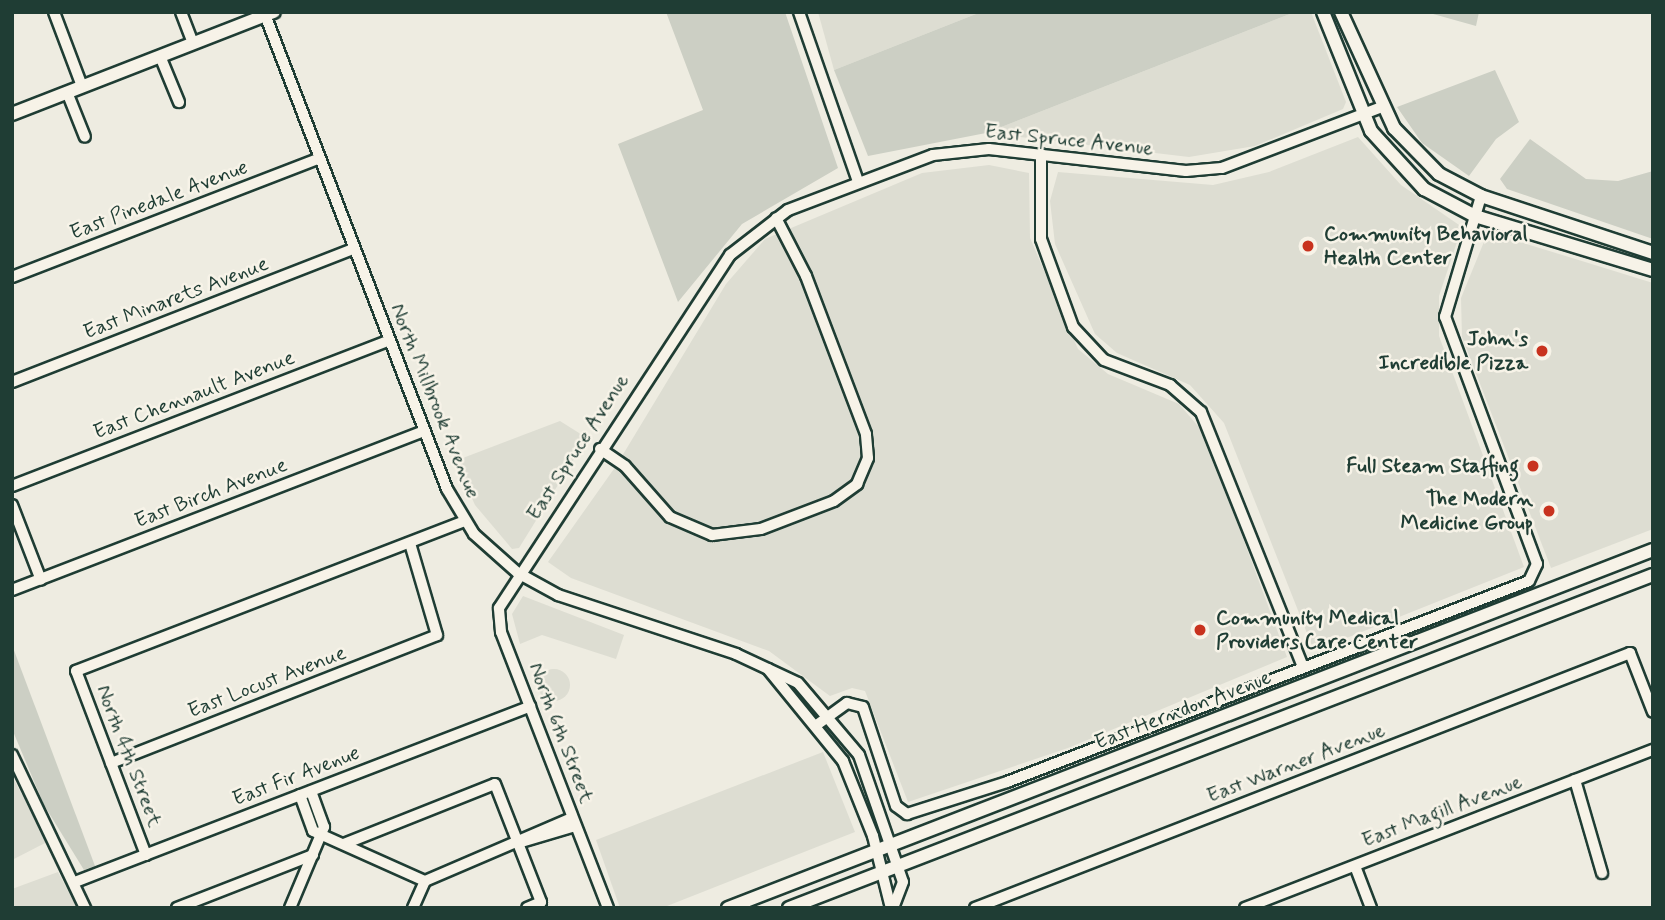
<!DOCTYPE html>
<style>
body{margin:0}
#map{position:relative;width:1665px;height:920px;overflow:hidden;background:#eeece1;font-family:Mynerve,sans-serif}
div>[style]{position:absolute}
.built>*{inset:0;background:#ddddd2}
.round{border-radius:50%}
.green>*{inset:0;background:#cccfc4}
.roads{filter:drop-shadow(2px 0 #1f3d34) drop-shadow(-2px 0 #1f3d34) drop-shadow(0 2px #1f3d34) drop-shadow(0 -2px #1f3d34)}
.minor>*{height:10px;margin:-5px;padding:0 5px;transform-origin:5px;border-radius:5px;background:#f7f3e8}
.major>*{height:12px;margin:-6px;padding:0 6px;transform-origin:6px;border-radius:6px;background:#f7f3e8}
.dots>*{width:19px;height:19px;translate:-50% -50%;box-sizing:border-box;border:4px solid #f7f3e8;border-radius:50%}
span{translate:-50% -50%;white-space:nowrap;text-align:center;line-height:1.15;-webkit-text-stroke:5px #f7f3e8;paint-order:stroke}
.street-label{font-size:21px;color:#1f3d34}
.poi-label{font-size:21px;color:#1f3d34;font-weight:700}
.left{translate:0 -50%;text-align:left}
.right{translate:-100% -50%;text-align:right}
.frame{position:absolute;inset:0;border:14px solid #1f3d34;pointer-events:none}
</style>
<div id="map">
<div class="built">
<i style="clip-path:polygon(818px 12px,981px 12px,834px 70px)"></i>
<i style="clip-path:polygon(1295px 12px,1311px 12px,1346px 102px,1343px 109px,1255px 146px,1189px 157px,986px 133px)"></i>
<i style="clip-path:polygon(1358px 137px,1401px 185px,1462px 227px,1439px 296px,1439px 336px,1524px 567px,1314px 651px,1224px 423px,1190px 385px,1117px 353px,1095px 334px,1055px 244px,1050px 201px,1058px 172px,1213px 185px,1269px 172px)"></i>
<i style="clip-path:polygon(989px 165px,1029px 173px,1030px 238px,1078px 349px,1108px 374px,1179px 404px,1204px 433px,1287px 657px,1068px 748px,908px 802px,865px 691px,852px 688px,830px 696px,769px 651px,571px 578px,548px 562px,616px 466px,726px 284px,765px 239px,922px 173px)"></i>
<i style="clip-path:polygon(1488px 232px,1653px 283px,1653px 529px,1551px 568px,1462px 337px,1461px 298px)"></i>
<i style="clip-path:polygon(560px 421px,587px 438px,519px 548px,512px 549px,475px 505px,455px 461px)"></i>
<i style="clip-path:polygon(523px 596px,624px 635px,616px 659px,542px 635px,520px 644px,512px 614px)"></i>
<i class="round" style="left:538px;top:669px;width:32px;height:32px"></i>
<i style="clip-path:polygon(823px 752px,855px 832px,662px 908px,620px 908px,596px 840px)"></i>
<i style="clip-path:polygon(12px 776px,47px 842px,12px 860px)"></i>
<i style="clip-path:polygon(58px 872px,77px 908px,12px 908px,12px 889px)"></i>
</div>
<div class="green">
<i style="clip-path:polygon(666px 12px,785px 12px,838px 168px,742px 224px,678px 302px,618px 144px,703px 110px)"></i>
<i style="clip-path:polygon(981px 12px,1295px 12px,986px 133px,868px 156px,834px 70px)"></i>
<i style="clip-path:polygon(1426px 12px,1479px 12px,1476px 26px)"></i>
<i style="clip-path:polygon(1495px 70px,1519px 122px,1496px 139px,1469px 176px,1422px 143px,1397px 107px)"></i>
<i style="clip-path:polygon(1530px 139px,1586px 179px,1618px 181px,1653px 171px,1653px 239px,1507px 189px,1500px 179px)"></i>
<i style="clip-path:polygon(12px 645px,95px 866px,84px 870px,44px 805px,12px 729px)"></i>
</div>
<div class="roads">
<div class="minor">
<i style="left:54px;top:12px;width:79px;rotate:69.3deg"></i>
<i style="left:181px;top:12px;width:33px;rotate:69deg"></i>
<i style="left:264px;top:12px;width:511px;rotate:69.01deg"></i>
<i style="left:447px;top:489px;width:52px;rotate:59deg"></i>
<i style="left:474px;top:534px;width:59px;rotate:41.6deg"></i>
<i style="left:518px;top:573px;width:46px;rotate:28.8deg"></i>
<i style="left:558px;top:595px;width:188px;rotate:18.3deg"></i>
<i style="left:736px;top:654px;width:68px;rotate:25.1deg"></i>
<i style="left:798px;top:683px;width:94px;rotate:49.7deg"></i>
<i style="left:859px;top:755px;width:134px;rotate:70.9deg"></i>
<i style="left:903px;top:882px;width:28px;rotate:111deg"></i>
<i style="left:799px;top:12px;width:179px;rotate:70.8deg"></i>
<i style="left:160px;top:56px;width:50px;rotate:67.6deg"></i>
<i style="left:67px;top:92px;width:48px;rotate:68.2deg"></i>
<i style="left:1041px;top:154px;width:85px;rotate:90deg"></i>
<i style="left:1041px;top:239px;width:94px;rotate:70deg"></i>
<i style="left:1073px;top:327px;width:45px;rotate:46.8deg"></i>
<i style="left:1104px;top:360px;width:71px;rotate:20.7deg"></i>
<i style="left:1170px;top:385px;width:41px;rotate:41.1deg"></i>
<i style="left:1201px;top:412px;width:275px;rotate:68.2deg"></i>
<i style="left:12px;top:277px;width:330px;rotate:-21.1deg"></i>
<i style="left:12px;top:382px;width:367px;rotate:-21.3deg"></i>
<i style="left:600px;top:449px;width:30px;rotate:34deg"></i>
<i style="left:625px;top:466px;width:68px;rotate:48.6deg"></i>
<i style="left:670px;top:517px;width:46px;rotate:23.2deg"></i>
<i style="left:712px;top:535px;width:49px;rotate:-7deg"></i>
<i style="left:761px;top:529px;width:78px;rotate:-21deg"></i>
<i style="left:834px;top:501px;width:29px;rotate:-36deg"></i>
<i style="left:857px;top:484px;width:28px;rotate:-67deg"></i>
<i style="left:868px;top:458px;width:24px;rotate:-95deg"></i>
<i style="left:866px;top:434px;width:169px;rotate:-110.8deg"></i>
<i style="left:806px;top:276px;width:65px;rotate:-117.3deg"></i>
<i style="left:12px;top:486px;width:405px;rotate:-21.1deg"></i>
<i style="left:12px;top:505px;width:80px;rotate:68.9deg"></i>
<i style="left:12px;top:590px;width:442px;rotate:-21.1deg"></i>
<i style="left:768px;top:669px;width:119px;rotate:50.8deg"></i>
<i style="left:843px;top:761px;width:81px;rotate:68.2deg"></i>
<i style="left:873px;top:836px;width:74px;rotate:76deg"></i>
<i style="left:818px;top:724px;width:36px;rotate:-36deg"></i>
<i style="left:847px;top:703px;width:16px;rotate:14deg"></i>
<i style="left:863px;top:707px;width:104px;rotate:71.6deg"></i>
<i style="left:896px;top:806px;width:14px;rotate:36deg"></i>
<i style="left:907px;top:814px;width:105px;rotate:-17.7deg"></i>
<i style="left:1007px;top:782px;width:559px;rotate:-21.06deg"></i>
<i style="left:1529px;top:581px;width:19px;rotate:-65deg"></i>
<i style="left:1537px;top:564px;width:264px;rotate:-110.4deg"></i>
<i style="left:1445px;top:317px;width:126px;rotate:-73.4deg"></i>
<i style="left:12px;top:755px;width:170px;rotate:64.5deg"></i>
<i style="left:111px;top:763px;width:350px;rotate:-21.4deg"></i>
<i style="left:437px;top:635px;width:96px;rotate:-106.4deg"></i>
<i style="left:1575px;top:780px;width:97px;rotate:73.8deg"></i>
<i style="left:300px;top:795px;width:38px;rotate:70deg"></i>
<i style="left:313px;top:831px;width:123px;rotate:24.1deg"></i>
<i style="left:425px;top:881px;width:30px;rotate:114deg"></i>
<i style="left:518px;top:843px;width:59px;rotate:-16.6deg"></i>
<i style="left:344px;top:844px;width:162px;rotate:-21.7deg"></i>
<i style="left:495px;top:784px;width:127px;rotate:68.7deg"></i>
<i style="left:541px;top:902px;width:15px;rotate:157deg"></i>
<i style="left:146px;top:855px;width:197px;rotate:-110.8deg"></i>
<i style="left:76px;top:671px;width:417px;rotate:-21.1deg"></i>
<i style="left:1355px;top:866px;width:45px;rotate:69.1deg"></i>
<i style="left:425px;top:881px;width:160px;rotate:-23.2deg"></i>
<i style="left:75px;top:882px;width:488px;rotate:-21.1deg"></i>
<i style="left:177px;top:908px;width:146px;rotate:-21.3deg"></i>
<i style="left:290px;top:908px;width:88px;rotate:-67.2deg"></i>
<i style="left:324px;top:827px;width:38px;rotate:-110deg"></i>
<i style="left:608px;top:908px;width:296px;rotate:-111.2deg"></i>
<i style="left:501px;top:632px;width:24px;rotate:-95deg"></i>
<i style="left:499px;top:608px;width:422px;rotate:-56.8deg"></i>
<i style="left:730px;top:255px;width:73px;rotate:-37.8deg"></i>
<i style="left:788px;top:210px;width:155px;rotate:-20.8deg"></i>
<i style="left:933px;top:155px;width:56px;rotate:-6.1deg"></i>
<i style="left:989px;top:149px;width:198px;rotate:6.4deg"></i>
<i style="left:1186px;top:171px;width:36px;rotate:-5deg"></i>
<i style="left:1222px;top:168px;width:171px;rotate:-20.9deg"></i>
<i style="left:975px;top:908px;width:703px;rotate:-21.27deg"></i>
<i style="left:1630px;top:653px;width:63px;rotate:68.7deg"></i>
<i style="left:1245px;top:908px;width:438px;rotate:-21.2deg"></i>
</div>
<div class="major">
<i style="left:1323px;top:12px;width:128px;rotate:68deg"></i>
<i style="left:1371px;top:131px;width:79px;rotate:47.6deg"></i>
<i style="left:1424px;top:189px;width:58px;rotate:27.9deg"></i>
<i style="left:1475px;top:216px;width:186px;rotate:16.9deg"></i>
<i style="left:1341px;top:12px;width:128px;rotate:65.4deg"></i>
<i style="left:1394px;top:128px;width:64px;rotate:45.6deg"></i>
<i style="left:1439px;top:174px;width:47px;rotate:27.6deg"></i>
<i style="left:1481px;top:196px;width:181px;rotate:18.3deg"></i>
<i style="left:12px;top:114px;width:281px;rotate:-21.3deg"></i>
<i style="left:728px;top:908px;width:992px;rotate:-21.16deg"></i>
<i style="left:789px;top:908px;width:926px;rotate:-21.08deg"></i>
</div>
</div>
<div class="dots">
<i style="left:1308px;top:246px;background:#c8321e"></i>
<i style="left:1542px;top:351px;background:#c8321e"></i>
<i style="left:1533px;top:466px;background:#c8321e"></i>
<i style="left:1549px;top:511px;background:#c8321e"></i>
<i style="left:1200px;top:630px;background:#c8321e"></i>
</div>
<div class="street-label">
<span style="left:1069px;top:140px;rotate:6deg">East Spruce Avenue</span>
<span style="left:159px;top:200px;rotate:-21deg">East Pinedale Avenue</span>
<span style="left:176px;top:298px;rotate:-21deg">East Minarets Avenue</span>
<span style="left:194px;top:395px;rotate:-21deg">East Chennault Avenue</span>
<span style="left:435px;top:401px;rotate:68deg">North Millbrook Avenue</span>
<span style="left:578px;top:447px;rotate:-57deg">East Spruce Avenue</span>
<span style="left:211px;top:493px;rotate:-21deg">East Birch Avenue</span>
<span style="left:267px;top:682px;rotate:-21deg">East Locust Avenue</span>
<span style="left:1183px;top:710px;rotate:-21deg">East Herndon Avenue</span>
<span style="left:561px;top:733px;rotate:69deg">North 6th Street</span>
<span style="left:129px;top:756px;rotate:69deg">North 4th Street</span>
<span style="left:1296px;top:763px;rotate:-21deg">East Warner Avenue</span>
<span style="left:296px;top:776px;rotate:-21deg">East Fir Avenue</span>
<span style="left:1442px;top:811px;rotate:-21deg">East Magill Avenue</span>
</div>
<div class="poi-label">
<span class="left" style="left:1324px;top:246px">Community Behavioral<br>Health Center</span>
<span class="right" style="left:1528px;top:351px">John's<br>Incredible Pizza</span>
<span class="right" style="left:1519px;top:466px">Full Steam Staffing</span>
<span class="right" style="left:1533px;top:511px">The Modern<br>Medicine Group</span>
<span class="left" style="left:1216px;top:630px">Community Medical<br>Providers Care Center</span>
</div>
<div class="frame"></div>
</div>
